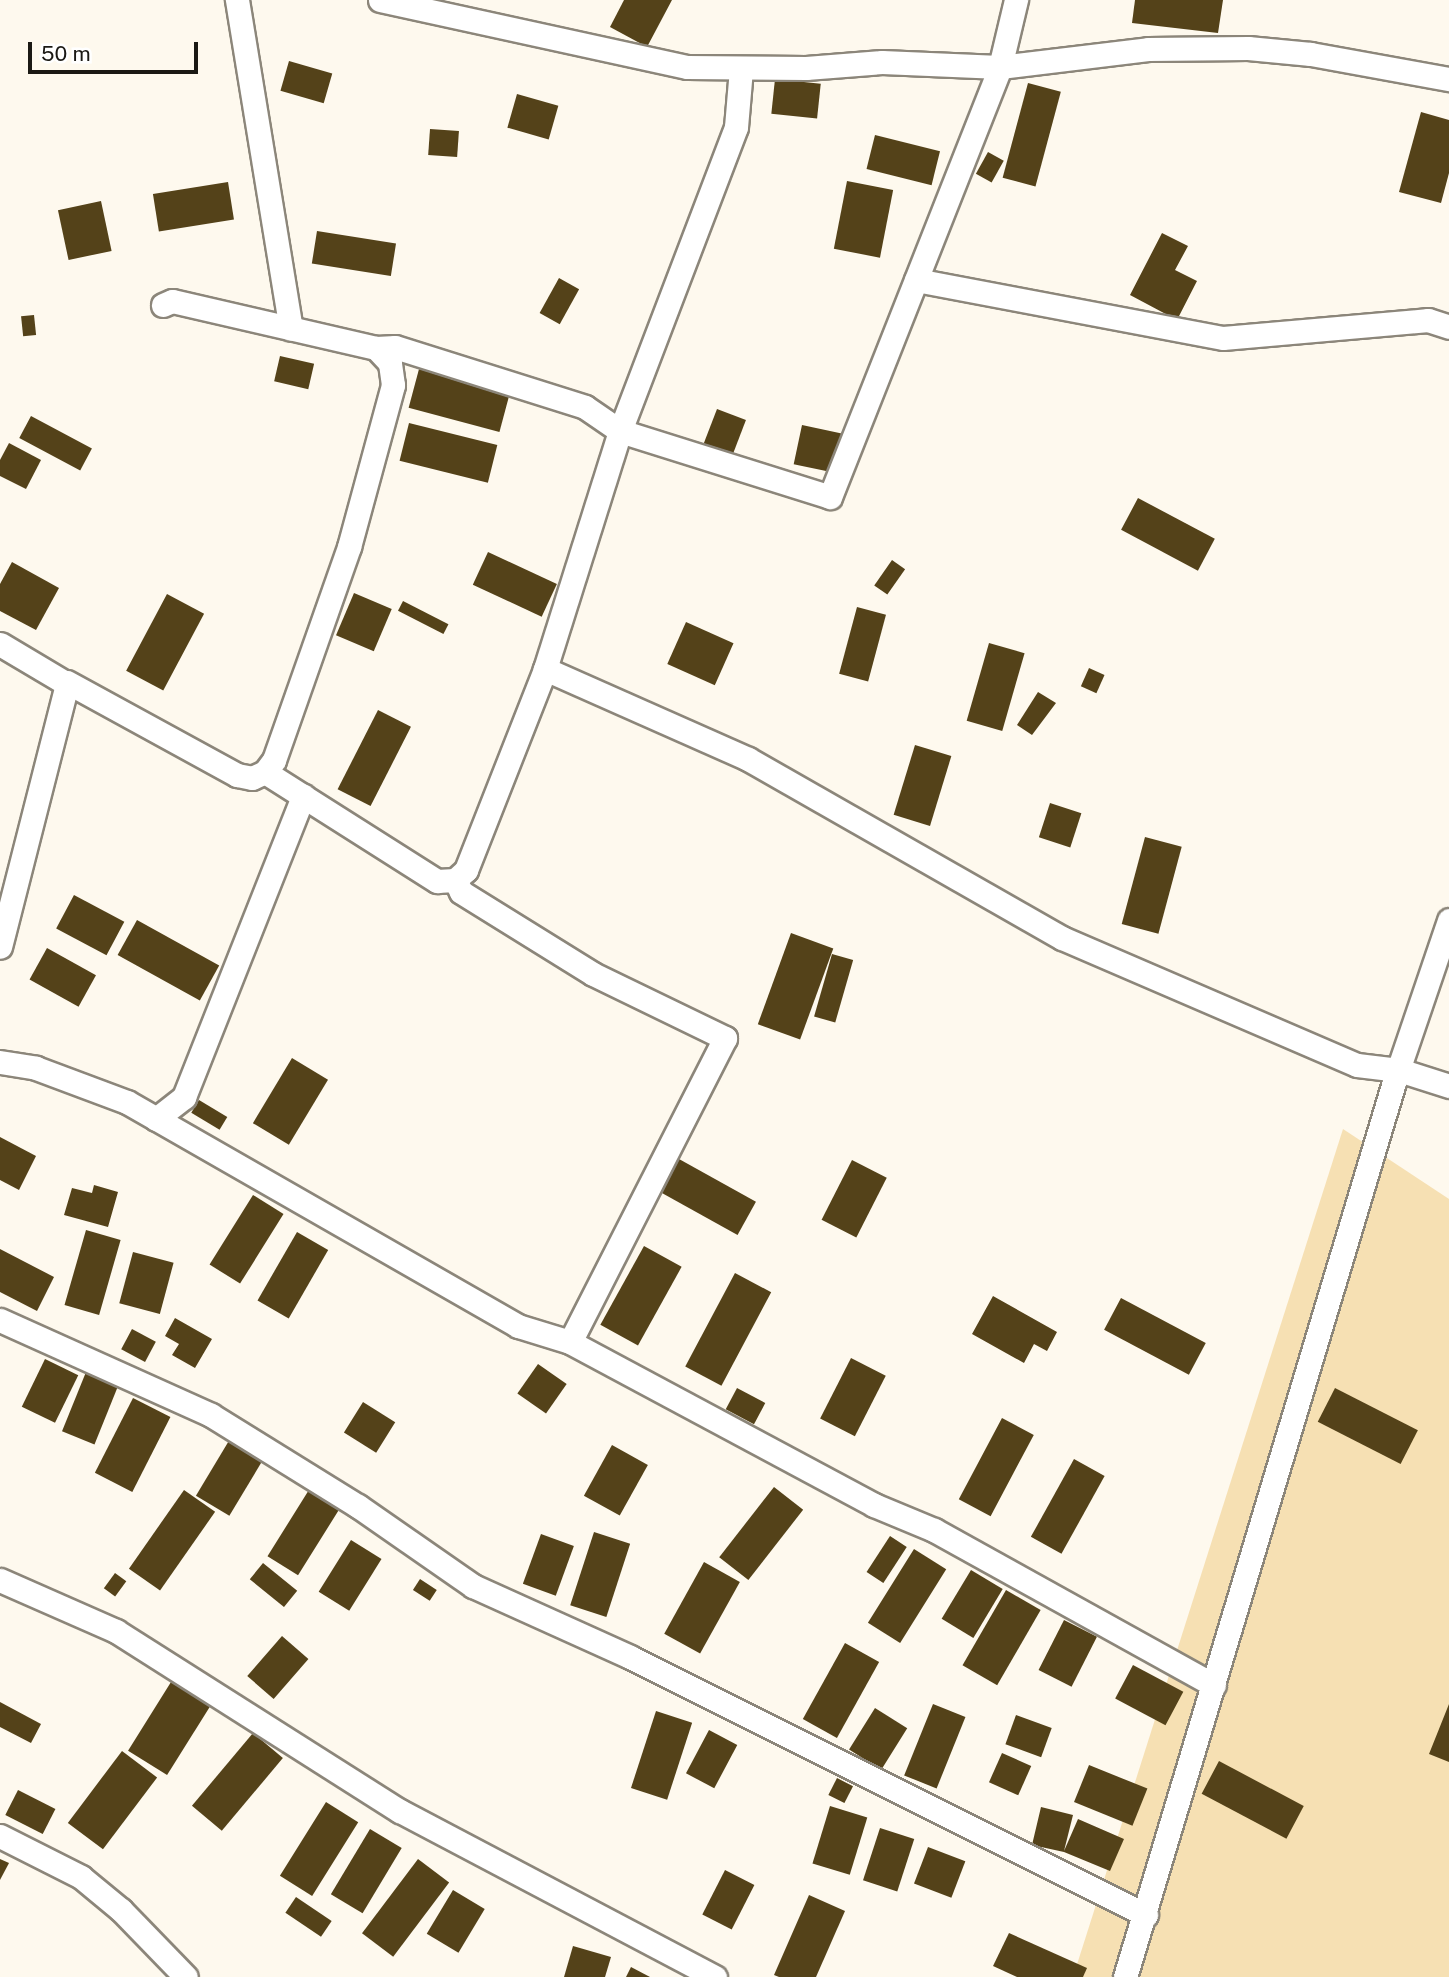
<!DOCTYPE html>
<style>
body{margin:0}
#map{position:relative;width:1449px;height:1977px;overflow:hidden;background:#fef9ee;font-family:"Public Sans",sans-serif}
div>[style]{position:absolute}
.green>*{inset:0;background:#f6e0b3}
.building>*{inset:0;background:#544219;transform-origin:0 0}
.roads{filter:drop-shadow(2px 0 #8c867a) drop-shadow(-2px 0 #8c867a) drop-shadow(0 2px #8c867a) drop-shadow(0 -2px #8c867a)}
.minor>*{height:23px;margin:-11.5px;padding:0 11.5px;transform-origin:11.5px;border-radius:11.5px;background:#fff}
span{translate:-50% -50%;white-space:nowrap;text-align:center;line-height:1.15;-webkit-text-stroke:7px #fff;paint-order:stroke}
.scale{position:absolute;left:28px;top:42px;width:170px;height:32px;box-sizing:border-box;border:4px solid #1b1914;border-top:0;padding-left:9px;font-size:21px;line-height:24px;white-space:nowrap;color:#1b1914;-webkit-text-stroke:5px #fff;paint-order:stroke}
</style>
<div id="map">
<div class="green">
<i style="clip-path:polygon(1343px 1129px,1449px 1199px,1449px 1977px,1073px 1977px)"></i>
</div>
<div class="building">
<i style="clip-path:polygon(624px 0,672px 0,647px 47px,610px 27px)"></i>
<i style="clip-path:polygon(1135px 0,1223px 0,1218px 33px,1132px 23px)"></i>
<i style="left:289px;top:61px;width:45px;height:31px;rotate:16deg"></i>
<i style="left:775px;top:79px;width:46px;height:35px;rotate:6deg"></i>
<i style="left:1028px;top:83px;width:34px;height:98px;rotate:15deg"></i>
<i style="left:517px;top:94px;width:43px;height:35px;rotate:16deg"></i>
<i style="clip-path:polygon(1421px 112px,1449px 120px,1449px 173px,1441px 203px,1399px 192px)"></i>
<i style="left:430px;top:129px;width:29px;height:26px;rotate:4deg"></i>
<i style="left:875px;top:135px;width:67px;height:35px;rotate:14deg"></i>
<i style="left:988px;top:152px;width:18px;height:25px;rotate:29deg"></i>
<i style="left:847px;top:181px;width:47px;height:69px;rotate:11deg"></i>
<i style="left:228px;top:182px;width:38px;height:76px;rotate:81deg"></i>
<i style="left:101px;top:201px;width:51px;height:44px;rotate:78deg"></i>
<i style="left:317px;top:231px;width:80px;height:33px;rotate:9deg"></i>
<i style="clip-path:polygon(1162px 233px,1188px 246px,1175px 270px,1197px 281px,1177px 320px,1130px 295px)"></i>
<i style="left:559px;top:278px;width:23px;height:40px;rotate:29deg"></i>
<i style="left:34px;top:315px;width:20px;height:13px;rotate:84deg"></i>
<i style="left:280px;top:356px;width:35px;height:26px;rotate:13deg"></i>
<i style="left:419px;top:369px;width:94px;height:40px;rotate:15deg"></i>
<i style="left:717px;top:409px;width:31px;height:40px;rotate:21deg"></i>
<i style="left:31px;top:416px;width:69px;height:25px;rotate:28deg"></i>
<i style="left:409px;top:423px;width:91px;height:39px;rotate:14deg"></i>
<i style="left:802px;top:425px;width:43px;height:40px;rotate:12deg"></i>
<i style="clip-path:polygon(9px 443px,41px 460px,26px 489px,0 476px,0 460px)"></i>
<i style="left:1138px;top:498px;width:87px;height:36px;rotate:28deg"></i>
<i style="left:488px;top:552px;width:76px;height:36px;rotate:25deg"></i>
<i style="left:892px;top:560px;width:16px;height:31px;rotate:35deg"></i>
<i style="clip-path:polygon(12px 562px,59px 588px,36px 630px,0 611px,0 584px)"></i>
<i style="left:354px;top:593px;width:41px;height:46px;rotate:23deg"></i>
<i style="left:167px;top:594px;width:42px;height:87px;rotate:28deg"></i>
<i style="left:403px;top:601px;width:51px;height:11px;rotate:27deg"></i>
<i style="left:857px;top:607px;width:30px;height:69px;rotate:15deg"></i>
<i style="left:686px;top:622px;width:52px;height:46px;rotate:24deg"></i>
<i style="left:989px;top:643px;width:37px;height:81px;rotate:16deg"></i>
<i style="left:1089px;top:668px;width:17px;height:20px;rotate:24deg"></i>
<i style="clip-path:polygon(1038px 692px,1056px 703px,1032px 735px,1017px 725px)"></i>
<i style="left:378px;top:710px;width:37px;height:89px;rotate:27deg"></i>
<i style="left:915px;top:745px;width:38px;height:73px;rotate:17deg"></i>
<i style="left:1050px;top:803px;width:33px;height:36px;rotate:18deg"></i>
<i style="left:1145px;top:837px;width:38px;height:90px;rotate:15deg"></i>
<i style="left:74px;top:895px;width:57px;height:38px;rotate:28deg"></i>
<i style="left:137px;top:920px;width:94px;height:40px;rotate:29deg"></i>
<i style="left:791px;top:933px;width:45px;height:97px;rotate:20deg"></i>
<i style="left:47px;top:948px;width:56px;height:36px;rotate:29deg"></i>
<i style="left:832px;top:954px;width:22px;height:65px;rotate:16deg"></i>
<i style="left:292px;top:1058px;width:42px;height:76px;rotate:31deg"></i>
<i style="left:199px;top:1100px;width:33px;height:15px;rotate:31deg"></i>
<i style="clip-path:polygon(0 1137px,36px 1156px,19px 1190px,0 1180px)"></i>
<i style="left:679px;top:1159px;width:88px;height:38px;rotate:29deg"></i>
<i style="left:852px;top:1160px;width:39px;height:67px;rotate:27deg"></i>
<i style="clip-path:polygon(94px 1185px,118px 1192px,108px 1227px,64px 1215px,72px 1188px,92px 1193px)"></i>
<i style="left:253px;top:1195px;width:36px;height:82px;rotate:32deg"></i>
<i style="left:86px;top:1230px;width:36px;height:78px;rotate:16deg"></i>
<i style="left:297px;top:1232px;width:36px;height:79px;rotate:30deg"></i>
<i style="left:644px;top:1246px;width:43px;height:90px;rotate:29deg"></i>
<i style="clip-path:polygon(0 1249px,54px 1277px,37px 1311px,0 1292px)"></i>
<i style="left:133px;top:1252px;width:42px;height:53px;rotate:15deg"></i>
<i style="left:735px;top:1273px;width:41px;height:106px;rotate:28deg"></i>
<i style="clip-path:polygon(993px 1296px,1057px 1332px,1047px 1351px,1034px 1344px,1024px 1363px,972px 1334px)"></i>
<i style="left:1121px;top:1298px;width:96px;height:36px;rotate:28deg"></i>
<i style="clip-path:polygon(175px 1318px,212px 1339px,195px 1368px,172px 1355px,179px 1344px,165px 1336px)"></i>
<i style="left:132px;top:1329px;width:27px;height:23px;rotate:28deg"></i>
<i style="left:851px;top:1358px;width:39px;height:68px;rotate:27deg"></i>
<i style="left:45px;top:1359px;width:37px;height:53px;rotate:26deg"></i>
<i style="left:538px;top:1364px;width:35px;height:36px;rotate:35deg"></i>
<i style="left:86px;top:1372px;width:35px;height:64px;rotate:22deg"></i>
<i style="left:737px;top:1388px;width:32px;height:24px;rotate:28deg"></i>
<i style="left:1335px;top:1388px;width:93px;height:38px;rotate:27deg"></i>
<i style="left:133px;top:1398px;width:42px;height:84px;rotate:27deg"></i>
<i style="left:363px;top:1402px;width:38px;height:36px;rotate:32deg"></i>
<i style="left:1002px;top:1418px;width:36px;height:92px;rotate:28deg"></i>
<i style="left:233px;top:1434px;width:39px;height:72px;rotate:31deg"></i>
<i style="left:612px;top:1445px;width:41px;height:58px;rotate:29deg"></i>
<i style="left:1074px;top:1459px;width:35px;height:89px;rotate:29deg"></i>
<i style="left:312px;top:1485px;width:36px;height:84px;rotate:32deg"></i>
<i style="left:774px;top:1487px;width:37px;height:89px;rotate:38deg"></i>
<i style="left:184px;top:1490px;width:38px;height:96px;rotate:35deg"></i>
<i style="left:594px;top:1532px;width:38px;height:77px;rotate:18deg"></i>
<i style="left:541px;top:1534px;width:35px;height:53px;rotate:20deg"></i>
<i style="left:890px;top:1536px;width:20px;height:43px;rotate:33deg"></i>
<i style="left:351px;top:1540px;width:36px;height:61px;rotate:32deg"></i>
<i style="left:914px;top:1549px;width:38px;height:87px;rotate:32deg"></i>
<i style="left:704px;top:1562px;width:41px;height:82px;rotate:29deg"></i>
<i style="left:263px;top:1563px;width:44px;height:21px;rotate:39deg"></i>
<i style="left:971px;top:1570px;width:37px;height:57px;rotate:31deg"></i>
<i style="left:115px;top:1573px;width:14px;height:19px;rotate:36deg"></i>
<i style="left:420px;top:1579px;width:20px;height:13px;rotate:33deg"></i>
<i style="left:1006px;top:1590px;width:40px;height:87px;rotate:30deg"></i>
<i style="left:1064px;top:1620px;width:37px;height:56px;rotate:27deg"></i>
<i style="left:282px;top:1636px;width:35px;height:53px;rotate:41deg"></i>
<i style="left:845px;top:1643px;width:39px;height:87px;rotate:29deg"></i>
<i style="left:1133px;top:1665px;width:57px;height:38px;rotate:28deg"></i>
<i style="left:171px;top:1682px;width:46px;height:81px;rotate:32deg"></i>
<i style="clip-path:polygon(0 1702px,41px 1724px,31px 1743px,0 1727px)"></i>
<i style="left:933px;top:1704px;width:35px;height:77px;rotate:22deg"></i>
<i style="clip-path:polygon(1449px 1704px,1449px 1762px,1429px 1754px)"></i>
<i style="left:875px;top:1708px;width:38px;height:49px;rotate:32deg"></i>
<i style="left:656px;top:1711px;width:38px;height:81px;rotate:18deg"></i>
<i style="left:1016px;top:1715px;width:38px;height:31px;rotate:20deg"></i>
<i style="left:709px;top:1730px;width:32px;height:49px;rotate:28deg"></i>
<i style="left:253px;top:1733px;width:39px;height:95px;rotate:40deg"></i>
<i style="left:122px;top:1751px;width:44px;height:90px;rotate:37deg"></i>
<i style="left:1002px;top:1753px;width:32px;height:32px;rotate:24deg"></i>
<i style="left:1219px;top:1761px;width:96px;height:37px;rotate:28deg"></i>
<i style="left:1089px;top:1765px;width:63px;height:40px;rotate:22deg"></i>
<i style="left:837px;top:1778px;width:18px;height:19px;rotate:27deg"></i>
<i style="left:18px;top:1790px;width:42px;height:28px;rotate:27deg"></i>
<i style="left:326px;top:1802px;width:38px;height:87px;rotate:32deg"></i>
<i style="left:830px;top:1806px;width:39px;height:60px;rotate:17deg"></i>
<i style="clip-path:polygon(1041px 1807px,1073px 1815px,1064px 1851px,1078px 1819px,1124px 1839px,1110px 1871px,1064px 1852px,1032px 1845px)"></i>
<i style="left:880px;top:1828px;width:36px;height:55px;rotate:18deg"></i>
<i style="left:370px;top:1829px;width:37px;height:76px;rotate:31deg"></i>
<i style="left:928px;top:1847px;width:40px;height:39px;rotate:21deg"></i>
<i style="clip-path:polygon(0 1859px,9px 1863px,0 1880px)"></i>
<i style="left:418px;top:1859px;width:39px;height:93px;rotate:37deg"></i>
<i style="left:725px;top:1870px;width:33px;height:50px;rotate:27deg"></i>
<i style="left:453px;top:1890px;width:37px;height:51px;rotate:31deg"></i>
<i style="clip-path:polygon(809px 1895px,845px 1911px,816px 1977px,779px 1977px,774px 1975px)"></i>
<i style="left:296px;top:1897px;width:43px;height:19px;rotate:34deg"></i>
<i style="clip-path:polygon(1009px 1933px,1087px 1968px,1083px 1977px,1017px 1977px,993px 1966px)"></i>
<i style="clip-path:polygon(573px 1946px,611px 1957px,605px 1977px,564px 1977px)"></i>
<i style="clip-path:polygon(631px 1967px,650px 1977px,626px 1977px)"></i>
</div>
<div class="roads">
<div class="minor">
<i style="left:237px;top:0;width:333px;rotate:80.7deg"></i>
<i style="left:380px;top:0;width:314px;rotate:12.3deg"></i>
<i style="left:687px;top:67px;width:119px;rotate:0.5deg"></i>
<i style="left:806px;top:68px;width:76px;rotate:-4.5deg"></i>
<i style="left:882px;top:62px;width:118px;rotate:2.4deg"></i>
<i style="left:1000px;top:67px;width:149px;rotate:-6.9deg"></i>
<i style="left:1148px;top:49px;width:100px;rotate:-0.6deg"></i>
<i style="left:1248px;top:48px;width:63px;rotate:5.4deg"></i>
<i style="left:1311px;top:54px;width:140px;rotate:10.3deg"></i>
<i style="left:916px;top:280px;width:312px;rotate:10.7deg"></i>
<i style="left:1223px;top:338px;width:206px;rotate:-5deg"></i>
<i style="left:1428px;top:320px;width:22px;rotate:18deg"></i>
<i style="left:376px;top:348px;width:19px;rotate:-3deg"></i>
<i style="left:395px;top:347px;width:199px;rotate:17.5deg"></i>
<i style="left:585px;top:407px;width:42px;rotate:34.4deg"></i>
<i style="left:620px;top:431px;width:220px;rotate:17.4deg"></i>
<i style="left:830px;top:497px;width:462px;rotate:-68.4deg"></i>
<i style="left:1000px;top:67px;width:69px;rotate:-76.6deg"></i>
<i style="left:0;top:644px;width:78px;rotate:30.8deg"></i>
<i style="left:67px;top:684px;width:271px;rotate:104.3deg"></i>
<i style="left:545px;top:669px;width:222px;rotate:23.9deg"></i>
<i style="left:748px;top:759px;width:361px;rotate:29.7deg"></i>
<i style="left:1062px;top:938px;width:321px;rotate:23.3deg"></i>
<i style="left:1357px;top:1065px;width:42px;rotate:6.8deg"></i>
<i style="left:1399px;top:1070px;width:52px;rotate:17.7deg"></i>
<i style="left:67px;top:682px;width:194px;rotate:28.7deg"></i>
<i style="left:237px;top:775px;width:15px;rotate:11deg"></i>
<i style="left:252px;top:778px;width:14px;rotate:-25deg"></i>
<i style="left:265px;top:772px;width:15px;rotate:-53deg"></i>
<i style="left:274px;top:760px;width:226px;rotate:-70.6deg"></i>
<i style="left:349px;top:547px;width:168px;rotate:-74.8deg"></i>
<i style="left:393px;top:385px;width:22px;rotate:-98deg"></i>
<i style="left:390px;top:363px;width:21px;rotate:-133deg"></i>
<i style="left:376px;top:348px;width:209px;rotate:-167deg"></i>
<i style="left:172px;top:301px;width:10px;rotate:156deg"></i>
<i style="left:265px;top:772px;width:204px;rotate:32.4deg"></i>
<i style="left:437px;top:881px;width:18px;rotate:-3deg"></i>
<i style="left:455px;top:880px;width:15px;rotate:-42deg"></i>
<i style="left:466px;top:870px;width:216px;rotate:-68.5deg"></i>
<i style="left:545px;top:669px;width:250px;rotate:-72.5deg"></i>
<i style="left:620px;top:431px;width:325px;rotate:-69.1deg"></i>
<i style="left:736px;top:127px;width:58px;rotate:-85.1deg"></i>
<i style="left:455px;top:880px;width:13px;rotate:63deg"></i>
<i style="left:461px;top:892px;width:155px;rotate:31.8deg"></i>
<i style="left:593px;top:974px;width:147px;rotate:25.9deg"></i>
<i style="left:725px;top:1038px;width:341px;rotate:117deg"></i>
<i style="left:0;top:1062px;width:36px;rotate:9deg"></i>
<i style="left:36px;top:1068px;width:97px;rotate:20.5deg"></i>
<i style="left:127px;top:1102px;width:451px;rotate:29.8deg"></i>
<i style="left:518px;top:1326px;width:54px;rotate:17.1deg"></i>
<i style="left:570px;top:1342px;width:345px;rotate:28.2deg"></i>
<i style="left:874px;top:1505px;width:65px;rotate:22.6deg"></i>
<i style="left:934px;top:1530px;width:320px;rotate:29deg"></i>
<i style="left:156px;top:1119px;width:36px;rotate:-38deg"></i>
<i style="left:184px;top:1097px;width:324px;rotate:-68.4deg"></i>
<i style="left:0;top:1320px;width:231px;rotate:24.2deg"></i>
<i style="left:211px;top:1415px;width:173px;rotate:31.8deg"></i>
<i style="left:358px;top:1506px;width:140px;rotate:34.8deg"></i>
<i style="left:473px;top:1586px;width:172px;rotate:24.3deg"></i>
<i style="left:630px;top:1657px;width:577px;rotate:26.57deg"></i>
<i style="left:0;top:1580px;width:127px;rotate:23.7deg"></i>
<i style="left:116px;top:1631px;width:336px;rotate:32.4deg"></i>
<i style="left:400px;top:1811px;width:356px;rotate:27.8deg"></i>
<i style="left:0;top:1836px;width:91px;rotate:26.8deg"></i>
<i style="left:81px;top:1877px;width:52px;rotate:39.5deg"></i>
<i style="left:121px;top:1910px;width:93px;rotate:45.9deg"></i>
<i style="left:1125px;top:1977px;width:935px;rotate:-73.27deg"></i>
<i style="left:1394px;top:1082px;width:171px;rotate:-71.2deg"></i>
</div>
</div>
<div class="scale">50 m</div>
</div>
